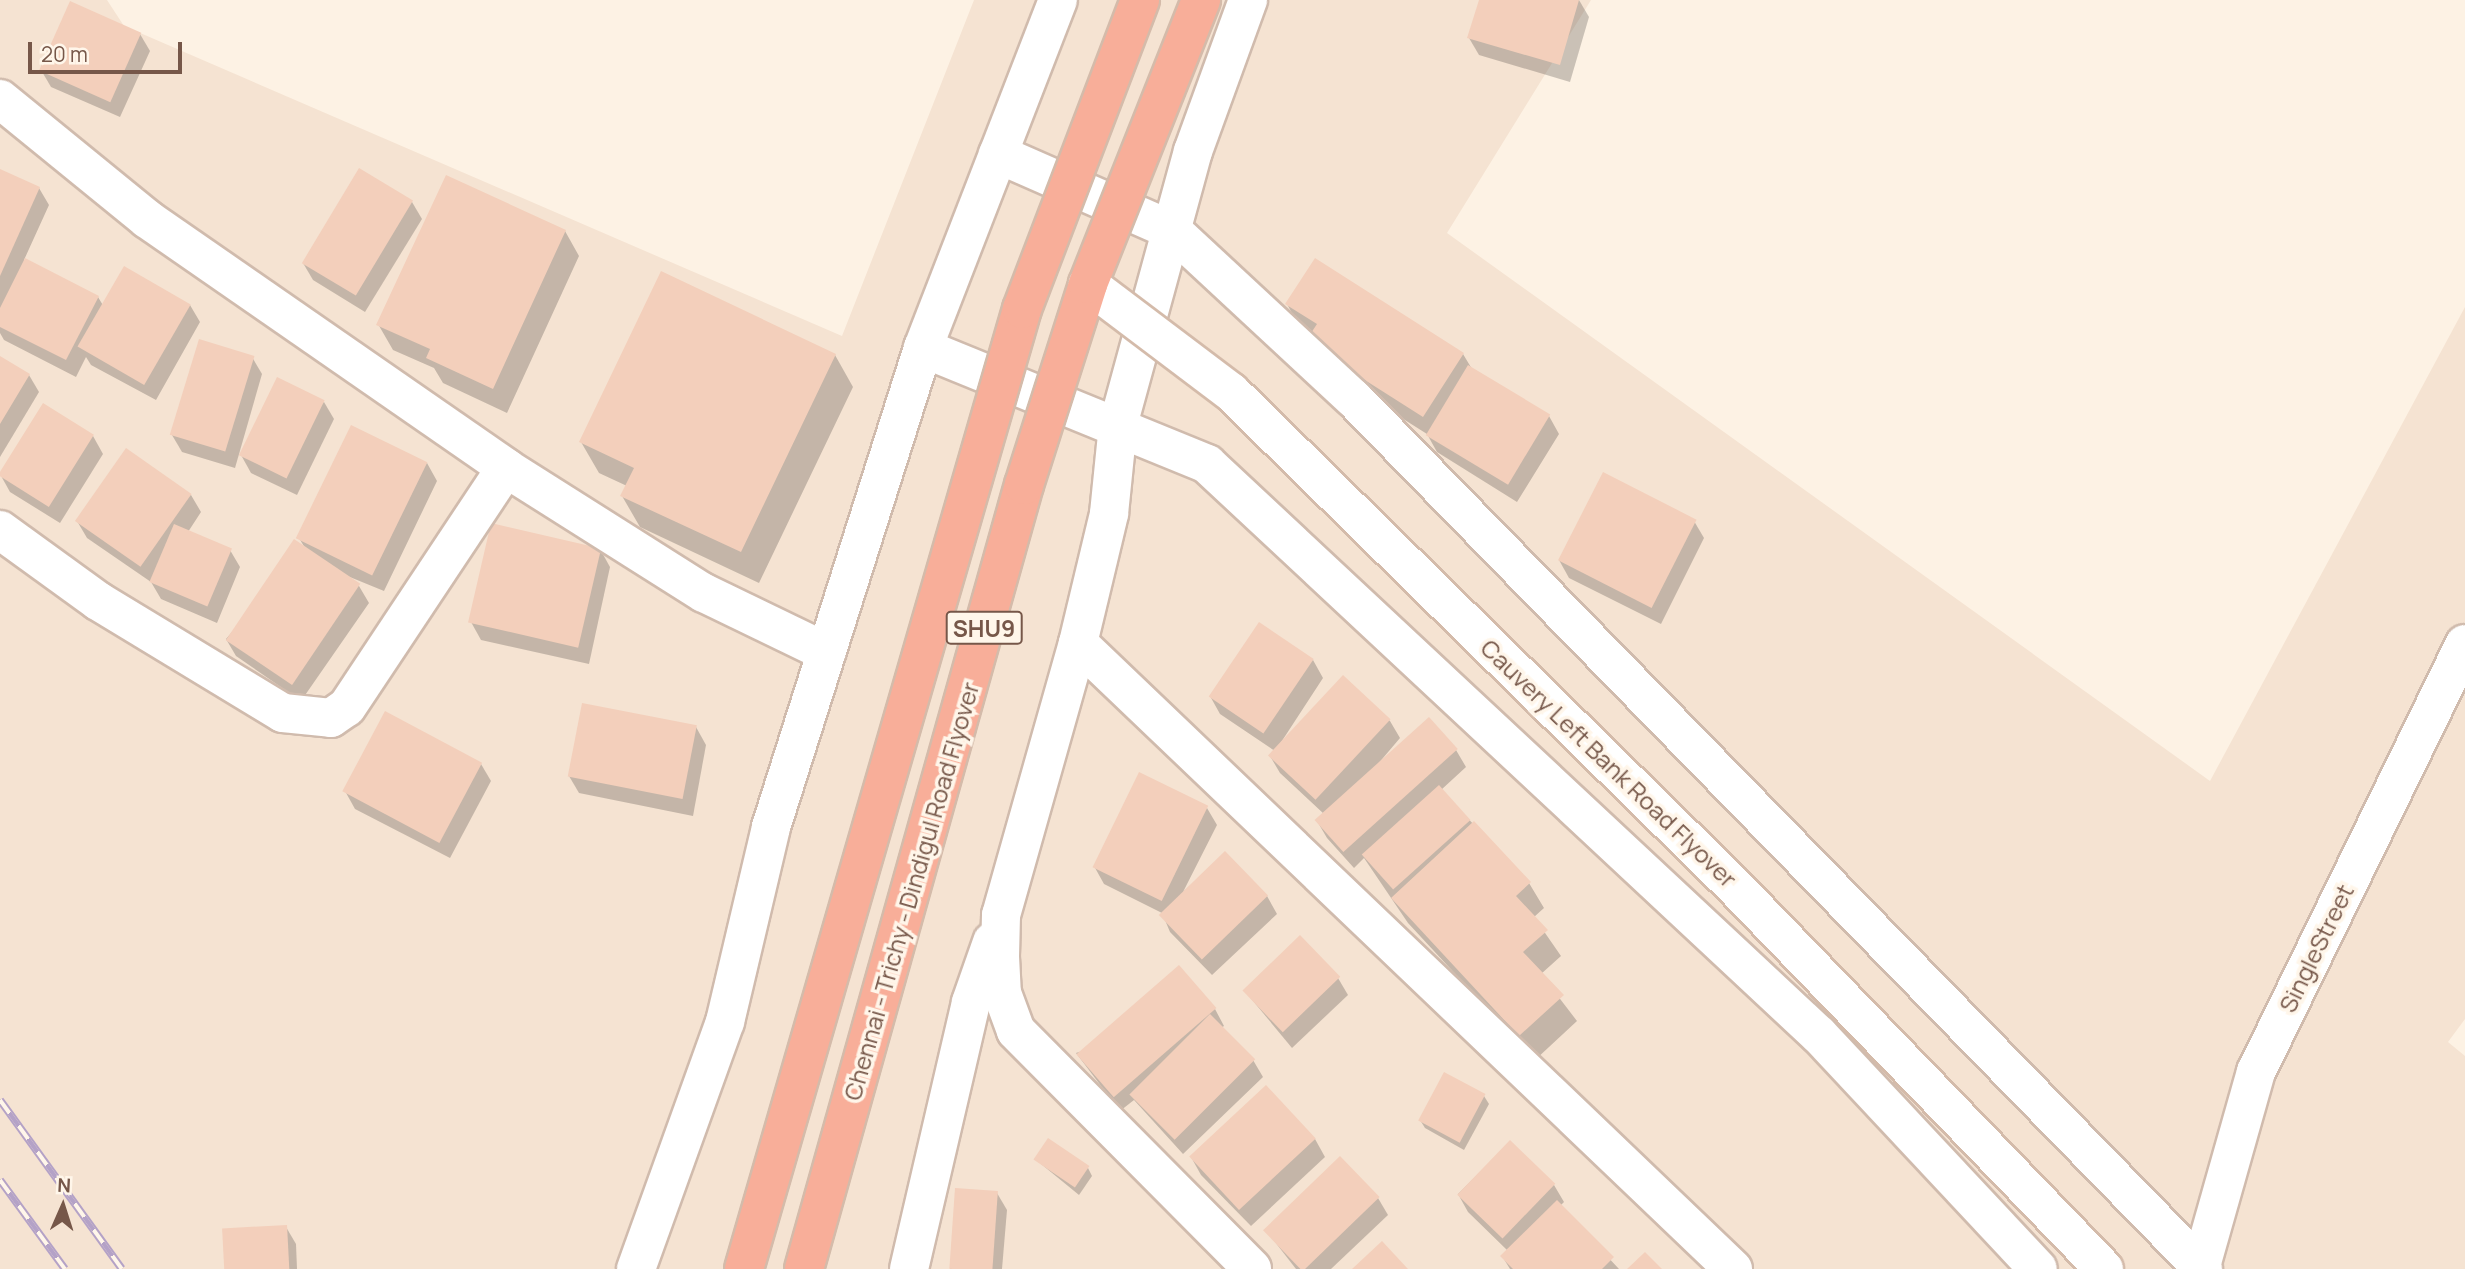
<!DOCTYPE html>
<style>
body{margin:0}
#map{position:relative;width:2465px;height:1269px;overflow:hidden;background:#fdf2e4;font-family:Manrope,sans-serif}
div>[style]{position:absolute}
.residential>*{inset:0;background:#f5e3d2}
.shadow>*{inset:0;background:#0003}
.building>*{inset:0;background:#f3cfbb;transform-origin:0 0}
.roads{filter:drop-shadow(2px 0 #d0bbad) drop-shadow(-2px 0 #d0bbad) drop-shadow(0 2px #d0bbad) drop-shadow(0 -2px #d0bbad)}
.street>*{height:38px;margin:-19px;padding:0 19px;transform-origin:19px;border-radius:19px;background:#fff}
.secondary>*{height:38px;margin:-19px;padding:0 19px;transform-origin:19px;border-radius:19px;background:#fff}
.rail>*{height:8px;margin-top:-4px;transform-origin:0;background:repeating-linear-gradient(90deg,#fff6ea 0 16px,#b4a2c7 0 32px);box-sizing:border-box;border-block:2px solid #b4a2c7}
.bridges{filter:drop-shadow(2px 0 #d4bbaa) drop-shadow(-2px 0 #d4bbaa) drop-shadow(0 2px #d4bbaa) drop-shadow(0 -2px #d4bbaa)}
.secondary-bridge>*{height:38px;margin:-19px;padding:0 19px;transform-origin:19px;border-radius:19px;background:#fff}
.highway-bridge>*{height:38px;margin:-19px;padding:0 19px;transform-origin:19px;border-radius:19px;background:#f8ae99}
span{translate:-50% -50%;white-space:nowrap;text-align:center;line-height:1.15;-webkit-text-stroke:7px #fff6ea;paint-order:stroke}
.shield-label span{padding:2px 5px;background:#fff6ea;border:2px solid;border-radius:5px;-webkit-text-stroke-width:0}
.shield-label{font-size:23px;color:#765749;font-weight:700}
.street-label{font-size:24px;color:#765749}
.north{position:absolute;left:28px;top:1171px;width:70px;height:70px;-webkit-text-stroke:5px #fff6ea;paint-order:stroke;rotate:3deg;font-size:19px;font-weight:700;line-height:28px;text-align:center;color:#765749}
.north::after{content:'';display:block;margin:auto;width:24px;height:32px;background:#765749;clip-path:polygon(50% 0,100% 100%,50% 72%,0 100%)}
.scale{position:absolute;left:28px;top:42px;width:154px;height:32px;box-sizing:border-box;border:4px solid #765749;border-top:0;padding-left:9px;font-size:21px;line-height:24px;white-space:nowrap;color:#765749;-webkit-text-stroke:5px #fff6ea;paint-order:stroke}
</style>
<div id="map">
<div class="residential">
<i style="clip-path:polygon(0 0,107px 0,124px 26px,842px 336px,974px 0,1591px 0,1447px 233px,2210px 781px,2465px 307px,2465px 1019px,2448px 1042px,2465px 1056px,2465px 1269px,0 1269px)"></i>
</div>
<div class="shadow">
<i style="clip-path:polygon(1481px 0,1579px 0,1589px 17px,1570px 82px,1479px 55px,1469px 38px)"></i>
<i style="clip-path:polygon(140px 34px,150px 51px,120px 117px,51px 87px,41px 70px)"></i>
<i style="clip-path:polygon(359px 170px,412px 202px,422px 219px,365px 312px,313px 280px,303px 263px)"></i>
<i style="clip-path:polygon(0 171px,39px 188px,49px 205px,24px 260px,98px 297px,104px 307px,190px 305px,200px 322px,156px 400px,91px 365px,86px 357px,76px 377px,4px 340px,0 333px)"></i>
<i style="clip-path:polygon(565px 231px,579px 256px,507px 413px,443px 383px,434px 368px,393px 350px,378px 324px)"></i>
<i style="clip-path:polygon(1287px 304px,1463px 354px,1472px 369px,1549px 416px,1559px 434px,1517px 502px,1437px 452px,1427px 434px,1321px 367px)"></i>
<i style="clip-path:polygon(835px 355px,853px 387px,759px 583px,640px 527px,622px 496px,627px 486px,599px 473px,581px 442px)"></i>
<i style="clip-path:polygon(252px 357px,262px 374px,235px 468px,182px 452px,172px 435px)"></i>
<i style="clip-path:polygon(0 358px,29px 375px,39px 392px,0 457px)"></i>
<i style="clip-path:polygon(324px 402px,334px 419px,297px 495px,251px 473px,241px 455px)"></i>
<i style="clip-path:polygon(44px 405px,93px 436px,103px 454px,60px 523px,10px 492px,0 474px)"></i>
<i style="clip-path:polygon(427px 463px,437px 481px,384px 591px,340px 573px,359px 586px,369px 603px,301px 701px,236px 656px,226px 639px,305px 548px,299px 538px)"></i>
<i style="clip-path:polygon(191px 495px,201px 512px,188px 532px,230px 550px,240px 567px,217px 623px,161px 599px,151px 582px,87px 538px,77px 521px)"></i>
<i style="clip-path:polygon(1694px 521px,1704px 538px,1661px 624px,1569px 578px,1559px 560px)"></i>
<i style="clip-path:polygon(600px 549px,610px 567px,589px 664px,481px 640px,471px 622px)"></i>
<i style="clip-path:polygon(1313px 660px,1323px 678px,1278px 747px,1343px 678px,1390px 721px,1400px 738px,1372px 771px,1456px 750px,1466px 767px,1441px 790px,1529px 883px,1544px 908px,1534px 917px,1561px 956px,1541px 974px,1577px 1021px,1535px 1060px,1408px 923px,1364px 858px,1354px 868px,1327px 838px,1317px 821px,1324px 814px,1280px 773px,1270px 756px,1275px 751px,1220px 714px,1210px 696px)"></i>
<i style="clip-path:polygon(696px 727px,706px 745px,693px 816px,579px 793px,569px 776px)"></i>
<i style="clip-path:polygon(481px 764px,491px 781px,450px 858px,355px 809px,345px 791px)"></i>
<i style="clip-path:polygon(1207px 808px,1217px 825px,1183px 892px,1225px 854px,1267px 896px,1277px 914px,1212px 975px,1170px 932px,1162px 913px,1104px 884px,1094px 866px)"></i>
<i style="clip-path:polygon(1338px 978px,1348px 995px,1292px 1048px,1244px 990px)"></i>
<i style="clip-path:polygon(1215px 1009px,1224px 1026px,1221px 1028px,1253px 1060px,1263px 1077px,1183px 1154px,1134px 1100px,1120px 1111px,1076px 1053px)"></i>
<i style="clip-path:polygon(1266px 1088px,1315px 1139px,1325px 1157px,1251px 1226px,1201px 1175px,1191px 1157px)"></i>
<i style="clip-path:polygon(1484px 1096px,1489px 1104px,1464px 1150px,1425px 1128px,1420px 1120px)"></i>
<i style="clip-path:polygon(1510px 1142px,1554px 1185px,1564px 1202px,1560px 1206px,1619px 1269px,1510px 1269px,1502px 1256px,1508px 1251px,1468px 1212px,1458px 1194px)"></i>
<i style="clip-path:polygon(1035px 1159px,1088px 1168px,1092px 1176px,1079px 1195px)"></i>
<i style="clip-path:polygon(997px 1193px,1007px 1210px,1002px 1269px,950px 1269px)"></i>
<i style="clip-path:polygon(1378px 1198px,1388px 1215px,1331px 1269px,1296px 1269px,1265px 1229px)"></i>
<i style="clip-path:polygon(286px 1227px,296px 1244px,297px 1269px,226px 1269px)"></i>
</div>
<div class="building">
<i style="clip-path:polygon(1479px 0,1579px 0,1560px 65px,1467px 38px)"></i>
<i style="left:70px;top:1px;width:78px;height:76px;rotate:24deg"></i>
<i style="left:359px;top:168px;width:63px;height:111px;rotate:31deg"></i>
<i style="clip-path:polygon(0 169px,40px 187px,0 276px)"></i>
<i style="clip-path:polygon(446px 175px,566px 230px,493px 389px,426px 358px,430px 349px,376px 325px)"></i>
<i style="clip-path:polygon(25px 258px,99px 296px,66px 360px,0 327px,0 308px)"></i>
<i style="clip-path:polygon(1315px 258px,1464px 353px,1423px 417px,1305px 342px,1317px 324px,1285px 304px)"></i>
<i style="left:124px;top:266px;width:77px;height:93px;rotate:30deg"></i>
<i style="clip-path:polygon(661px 271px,836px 354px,741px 552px,620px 496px,634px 468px,579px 442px)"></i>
<i style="left:199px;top:339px;width:58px;height:100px;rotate:17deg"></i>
<i style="clip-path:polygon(0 356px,30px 374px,0 424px)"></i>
<i style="left:1468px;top:365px;width:96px;height:82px;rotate:31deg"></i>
<i style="left:277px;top:377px;width:53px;height:87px;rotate:26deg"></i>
<i style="left:43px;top:403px;width:60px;height:85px;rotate:32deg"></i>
<i style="left:351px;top:425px;width:85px;height:126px;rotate:26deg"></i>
<i style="left:126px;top:448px;width:80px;height:89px;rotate:35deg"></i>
<i style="left:1603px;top:472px;width:105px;height:99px;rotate:27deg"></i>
<i style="left:491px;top:523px;width:113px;height:102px;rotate:13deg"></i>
<i style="left:174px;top:524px;width:63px;height:63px;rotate:23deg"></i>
<i style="left:294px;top:539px;width:80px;height:122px;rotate:34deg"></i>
<i style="left:1259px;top:622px;width:66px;height:90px;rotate:34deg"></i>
<i style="left:1343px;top:675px;width:65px;height:110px;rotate:43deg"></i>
<i style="left:582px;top:703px;width:117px;height:75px;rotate:11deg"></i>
<i style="left:385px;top:711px;width:110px;height:91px;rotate:28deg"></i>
<i style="left:1429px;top:717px;width:43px;height:154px;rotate:48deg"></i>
<i style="left:1139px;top:772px;width:77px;height:106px;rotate:26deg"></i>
<i style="left:1439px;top:785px;width:47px;height:104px;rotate:48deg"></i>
<i style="clip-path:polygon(1474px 821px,1531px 882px,1516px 896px,1548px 930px,1523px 952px,1564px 995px,1519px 1036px,1391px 898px)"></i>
<i style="left:1225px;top:851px;width:62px;height:92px;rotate:46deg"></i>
<i style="left:1300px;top:935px;width:58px;height:80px;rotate:46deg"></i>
<i style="left:1179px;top:965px;width:57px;height:136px;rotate:49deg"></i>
<i style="left:1210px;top:1014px;width:64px;height:114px;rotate:45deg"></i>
<i style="left:1444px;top:1072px;width:47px;height:55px;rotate:28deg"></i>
<i style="left:1266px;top:1085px;width:73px;height:105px;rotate:47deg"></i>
<i style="left:1048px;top:1138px;width:50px;height:26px;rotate:34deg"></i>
<i style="left:1510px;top:1140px;width:63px;height:76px;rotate:44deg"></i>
<i style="left:1340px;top:1156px;width:57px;height:107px;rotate:46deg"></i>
<i style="left:955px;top:1188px;width:43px;height:81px;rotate:4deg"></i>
<i style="clip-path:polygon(1557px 1200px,1614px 1257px,1602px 1269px,1513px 1269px,1500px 1256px)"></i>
<i style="left:287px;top:1225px;width:44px;height:65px;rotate:87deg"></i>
<i style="clip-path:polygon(1382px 1241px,1408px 1269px,1352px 1269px)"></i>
<i style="clip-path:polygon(1645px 1252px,1662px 1269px,1627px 1269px)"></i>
</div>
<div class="roads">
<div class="street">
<i style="left:1248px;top:0;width:161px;rotate:110deg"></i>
<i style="left:1193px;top:151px;width:284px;rotate:105.3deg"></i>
<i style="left:1118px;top:425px;width:89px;rotate:95.8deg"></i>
<i style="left:1109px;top:514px;width:133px;rotate:103.5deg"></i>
<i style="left:1078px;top:643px;width:283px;rotate:105.8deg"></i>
<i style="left:1001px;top:915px;width:42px;rotate:91.4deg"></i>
<i style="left:1000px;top:957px;width:36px;rotate:87deg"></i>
<i style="left:1002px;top:993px;width:40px;rotate:69.8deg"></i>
<i style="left:1016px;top:1031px;width:335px;rotate:45.2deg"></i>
<i style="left:0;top:99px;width:190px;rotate:39.2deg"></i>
<i style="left:147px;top:219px;width:437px;rotate:34.7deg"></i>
<i style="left:506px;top:468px;width:234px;rotate:32.3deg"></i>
<i style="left:704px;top:593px;width:136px;rotate:25.8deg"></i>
<i style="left:998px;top:154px;width:191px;rotate:23.7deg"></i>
<i style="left:1173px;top:231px;width:246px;rotate:42.9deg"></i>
<i style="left:1353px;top:398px;width:1217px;rotate:45.7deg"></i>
<i style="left:923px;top:348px;width:307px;rotate:22.2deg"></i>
<i style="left:1207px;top:464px;width:837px;rotate:43.02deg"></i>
<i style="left:1819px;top:1035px;width:320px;rotate:46.9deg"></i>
<i style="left:0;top:530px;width:121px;rotate:35.9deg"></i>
<i style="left:98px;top:601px;width:216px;rotate:31.2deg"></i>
<i style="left:283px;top:713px;width:48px;rotate:5.9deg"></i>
<i style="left:331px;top:718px;width:19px;rotate:-35deg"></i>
<i style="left:347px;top:707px;width:287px;rotate:-56.4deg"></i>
<i style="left:1078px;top:643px;width:906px;rotate:43.7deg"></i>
<i style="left:2201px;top:1266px;width:202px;rotate:-74.2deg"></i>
<i style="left:2256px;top:1072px;width:476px;rotate:-64deg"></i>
<i style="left:909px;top:1269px;width:274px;rotate:-76.9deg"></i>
<i style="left:971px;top:1002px;width:64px;rotate:-70.7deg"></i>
</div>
<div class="secondary">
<i style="left:636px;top:1269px;width:263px;rotate:-70.2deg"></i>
<i style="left:725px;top:1022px;width:200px;rotate:-76.7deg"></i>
<i style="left:771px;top:827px;width:503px;rotate:-72.39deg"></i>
<i style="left:923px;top:348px;width:373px;rotate:-68.8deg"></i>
</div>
</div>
<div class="rail">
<i style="left:0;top:1100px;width:208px;rotate:54.2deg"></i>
<i style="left:0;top:1180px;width:110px;rotate:53.9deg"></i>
</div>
<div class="bridges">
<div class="secondary-bridge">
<i style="left:1088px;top:284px;width:179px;rotate:37.1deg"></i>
<i style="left:1231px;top:392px;width:706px;rotate:44.48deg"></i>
<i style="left:1735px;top:887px;width:531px;rotate:45.99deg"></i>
</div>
<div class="highway-bridge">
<i style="left:744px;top:1269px;width:999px;rotate:-73.85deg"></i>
<i style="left:1022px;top:309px;width:331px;rotate:-69.1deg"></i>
<i style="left:804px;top:1269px;width:814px;rotate:-74.33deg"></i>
<i style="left:1024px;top:485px;width:211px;rotate:-72.3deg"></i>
<i style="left:1088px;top:284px;width:306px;rotate:-68.3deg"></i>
</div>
</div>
<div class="shield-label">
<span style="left:984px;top:628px">SHU9</span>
</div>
<div class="street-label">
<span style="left:1609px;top:763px;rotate:44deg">Cauvery Left Bank Road Flyover</span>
<span style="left:911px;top:891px;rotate:-74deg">Chennai - Trichy - Dindigul Road Flyover</span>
<span style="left:2316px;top:948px;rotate:-64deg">SingleStreet</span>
</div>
<div class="north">N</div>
<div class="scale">20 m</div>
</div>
